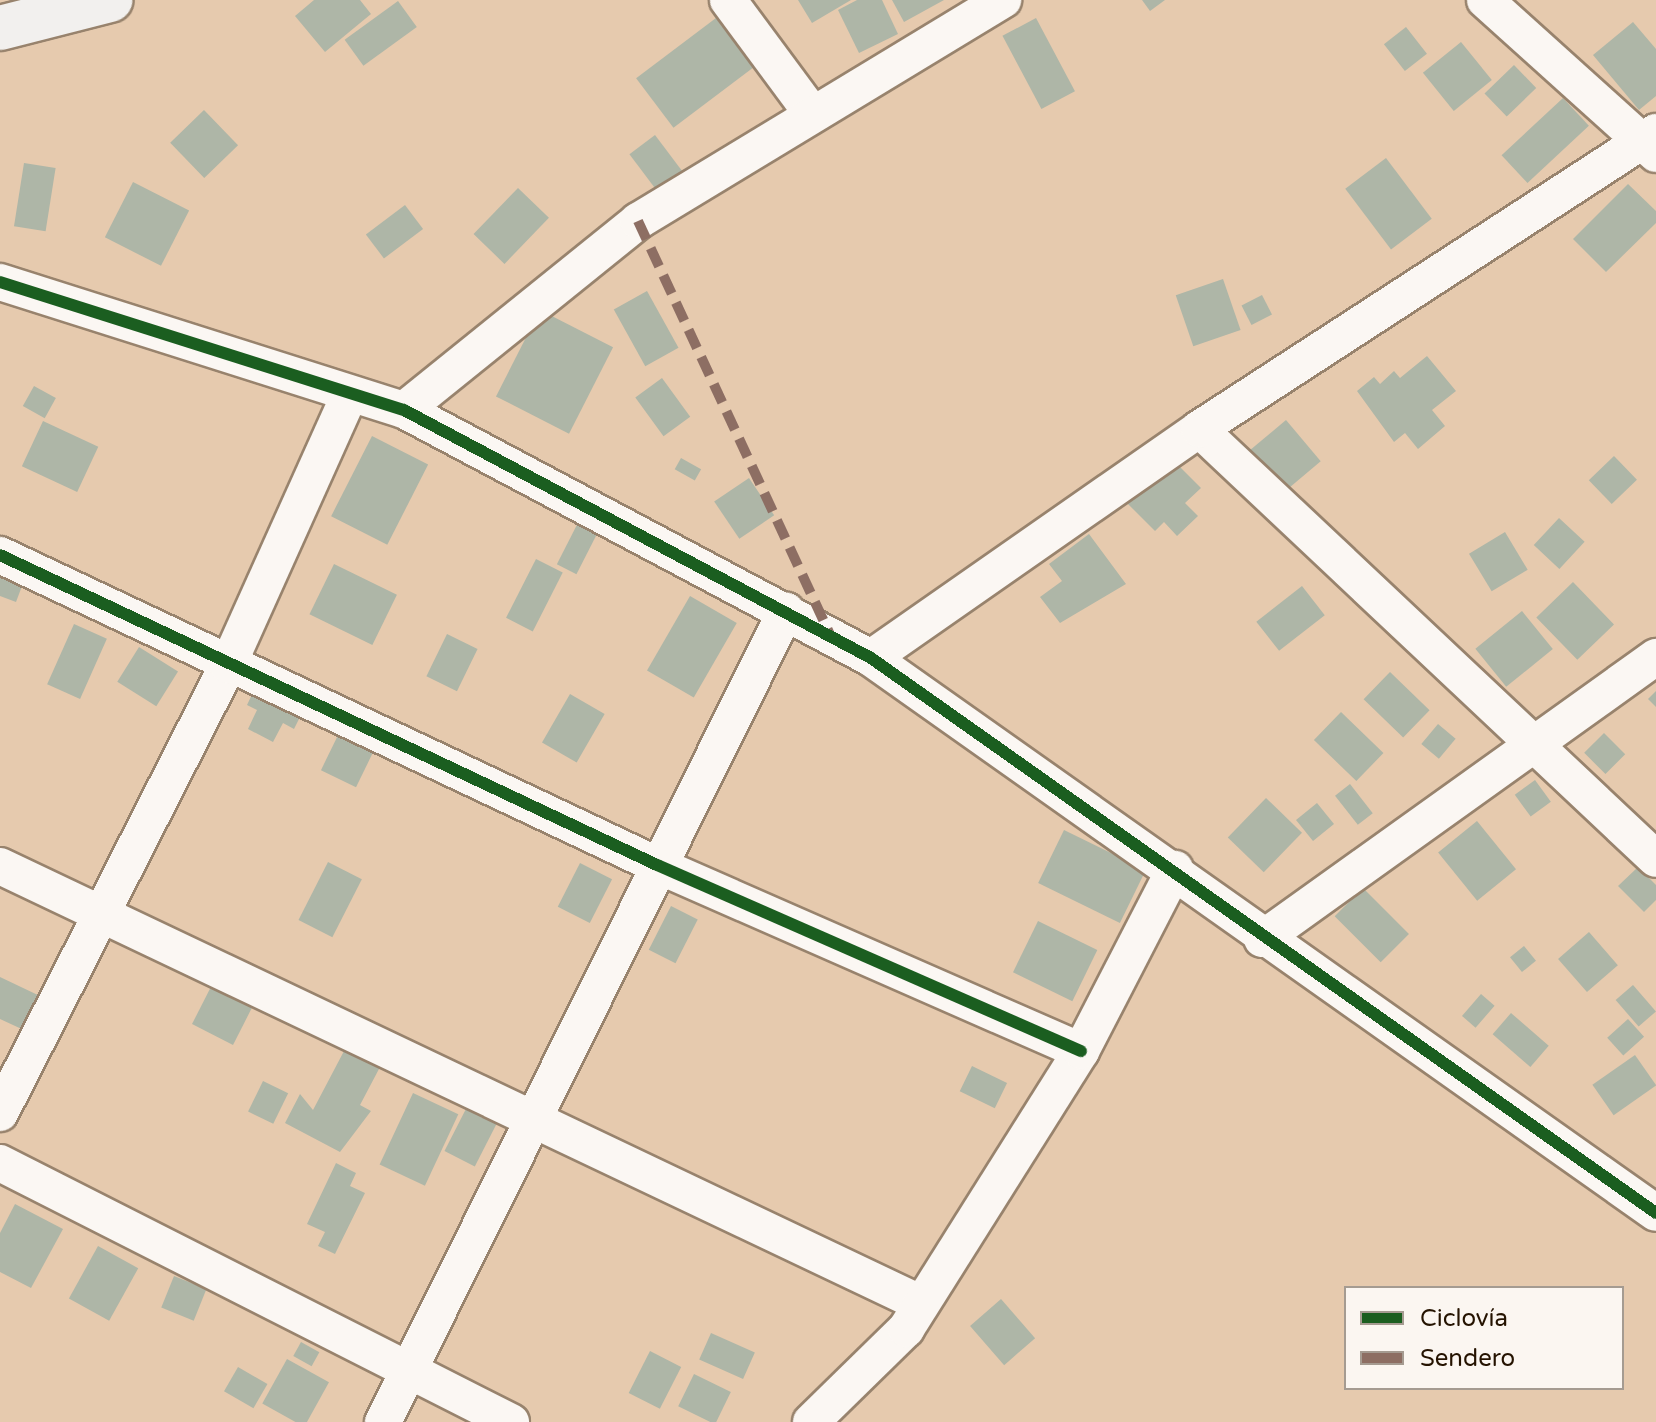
<!DOCTYPE html>
<meta charset="utf-8">
<style>
body{margin:0}
#map{position:relative;width:1656px;height:1422px;overflow:hidden;background:#e6caae;font-family:"Varela Round",sans-serif}
div>[style]{position:absolute}
.building>*{inset:0;background:#aeb6a7;transform-origin:0 0}
.roads{filter:drop-shadow(2px 0 #98836d) drop-shadow(-2px 0 #98836d) drop-shadow(0 2px #98836d) drop-shadow(0 -2px #98836d)}
.street>*{height:36px;margin:-18px;padding:0 18px;transform-origin:18px;border-radius:18px;background:#fbf7f3}
.secondary>*{height:44px;margin:-22px;padding:0 22px;transform-origin:22px;border-radius:22px;background:#f2f0ee}
.quiet>*{height:10px;margin-top:-5px;transform-origin:0;background:repeating-linear-gradient(90deg,#8d6e63 0 20px,transparent 0 30px)}
.cycleway>*{height:12px;margin:-6px;padding:0 6px;transform-origin:6px;border-radius:6px;background:#1b5e20}
span{translate:-50% -50%;white-space:nowrap;text-align:center;line-height:1.15;-webkit-text-stroke:6px #fbf6f1;paint-order:stroke}
.legend{position:absolute;left:1344px;top:1286px;width:280px;height:104px;box-sizing:border-box;background:#fbf6f1;border:2px solid #a59b91;margin:0;padding:10px 14px;list-style:none;font-size:24px;color:#251301}
.legend li{display:flex;align-items:center;gap:16px;height:40px}
.legend b{width:40px;border:2px solid #a59b91}
</style>
<div id="map">
<div class="building">
<i style="clip-path:polygon(314px 0,360px 0,371px 14px,325px 52px,295px 16px)"></i>
<i style="clip-path:polygon(798px 0,851px 0,812px 23px)"></i>
<i style="clip-path:polygon(857px 0,882px 0,898px 34px,859px 53px,838px 10px)"></i>
<i style="clip-path:polygon(892px 0,944px 0,904px 22px)"></i>
<i style="clip-path:polygon(1142px 0,1165px 0,1150px 11px)"></i>
<i style="left:398px;top:1px;width:32px;height:66px;rotate:54deg"></i>
<i style="left:716px;top:18px;width:62px;height:100px;rotate:53deg"></i>
<i style="left:1036px;top:18px;width:83px;height:38px;rotate:62deg"></i>
<i style="clip-path:polygon(1633px 22px,1656px 49px,1656px 96px,1639px 110px,1593px 55px)"></i>
<i style="left:1406px;top:27px;width:34px;height:28px;rotate:52deg"></i>
<i style="left:1461px;top:42px;width:49px;height:49px;rotate:51deg"></i>
<i style="left:1514px;top:65px;width:32px;height:41px;rotate:46deg"></i>
<i style="left:1563px;top:98px;width:38px;height:84px;rotate:47deg"></i>
<i style="left:204px;top:110px;width:49px;height:47px;rotate:46deg"></i>
<i style="left:655px;top:135px;width:46px;height:32px;rotate:53deg"></i>
<i style="left:1386px;top:158px;width:76px;height:51px;rotate:53deg"></i>
<i style="left:24px;top:163px;width:32px;height:64px;rotate:9deg"></i>
<i style="left:133px;top:182px;width:63px;height:62px;rotate:27deg"></i>
<i style="clip-path:polygon(1628px 184px,1656px 211px,1656px 223px,1606px 272px,1573px 239px)"></i>
<i style="left:518px;top:188px;width:43px;height:64px;rotate:44deg"></i>
<i style="left:405px;top:205px;width:30px;height:49px;rotate:53deg"></i>
<i style="left:1223px;top:279px;width:54px;height:50px;rotate:71deg"></i>
<i style="left:647px;top:291px;width:65px;height:38px;rotate:61deg"></i>
<i style="left:1262px;top:295px;width:22px;height:23px;rotate:63deg"></i>
<i style="left:540px;top:310px;width:82px;height:97px;rotate:27deg"></i>
<i style="clip-path:polygon(1427px 356px,1456px 391px,1432px 410px,1445px 426px,1418px 449px,1405px 433px,1394px 442px,1357px 391px,1374px 377px,1380px 384px,1394px 371px,1400px 378px)"></i>
<i style="left:662px;top:378px;width:48px;height:33px;rotate:54deg"></i>
<i style="left:34px;top:386px;width:25px;height:23px;rotate:29deg"></i>
<i style="left:1286px;top:420px;width:54px;height:55px;rotate:50deg"></i>
<i style="left:43px;top:421px;width:61px;height:50px;rotate:25deg"></i>
<i style="left:372px;top:436px;width:63px;height:90px;rotate:27deg"></i>
<i style="left:1614px;top:456px;width:33px;height:35px;rotate:46deg"></i>
<i style="left:681px;top:458px;width:23px;height:13px;rotate:29deg"></i>
<i style="clip-path:polygon(1175px 462px,1201px 488px,1185px 503px,1198px 516px,1177px 536px,1164px 522px,1155px 531px,1124px 500px)"></i>
<i style="left:749px;top:478px;width:45px;height:42px;rotate:56deg"></i>
<i style="left:585px;top:509px;width:22px;height:62px;rotate:27deg"></i>
<i style="left:1559px;top:518px;width:35px;height:37px;rotate:43deg"></i>
<i style="left:1505px;top:532px;width:44px;height:42px;rotate:59deg"></i>
<i style="clip-path:polygon(1089px 534px,1126px 584px,1060px 623px,1040px 597px,1062px 581px,1049px 564px)"></i>
<i style="clip-path:polygon(0 559px,28px 570px,16px 602px,0 596px)"></i>
<i style="left:536px;top:559px;width:30px;height:66px;rotate:27deg"></i>
<i style="left:334px;top:564px;width:70px;height:56px;rotate:26deg"></i>
<i style="left:1573px;top:582px;width:59px;height:51px;rotate:46deg"></i>
<i style="left:1302px;top:586px;width:37px;height:58px;rotate:52deg"></i>
<i style="left:690px;top:596px;width:54px;height:86px;rotate:30deg"></i>
<i style="left:1522px;top:611px;width:49px;height:60px;rotate:51deg"></i>
<i style="left:74px;top:624px;width:36px;height:66px;rotate:24deg"></i>
<i style="left:447px;top:634px;width:34px;height:47px;rotate:26deg"></i>
<i style="left:139px;top:647px;width:46px;height:41px;rotate:32deg"></i>
<i style="left:1390px;top:672px;width:55px;height:38px;rotate:44deg"></i>
<i style="clip-path:polygon(256px 686px,304px 709px,294px 729px,283px 723px,273px 742px,248px 729px,257px 710px,247px 705px)"></i>
<i style="clip-path:polygon(1656px 691px,1656px 707px,1648px 699px)"></i>
<i style="left:570px;top:694px;width:40px;height:56px;rotate:30deg"></i>
<i style="left:1341px;top:712px;width:59px;height:39px;rotate:44deg"></i>
<i style="left:1438px;top:724px;width:23px;height:26px;rotate:40deg"></i>
<i style="left:342px;top:727px;width:39px;height:48px;rotate:26deg"></i>
<i style="left:1604px;top:733px;width:30px;height:28px;rotate:45deg"></i>
<i style="left:1535px;top:780px;width:27px;height:25px;rotate:54deg"></i>
<i style="left:1350px;top:784px;width:37px;height:19px;rotate:52deg"></i>
<i style="left:1266px;top:798px;width:50px;height:55px;rotate:44deg"></i>
<i style="left:1317px;top:803px;width:27px;height:27px;rotate:51deg"></i>
<i style="left:1477px;top:821px;width:62px;height:50px;rotate:51deg"></i>
<i style="left:1064px;top:830px;width:91px;height:59px;rotate:26deg"></i>
<i style="left:328px;top:862px;width:38px;height:65px;rotate:27deg"></i>
<i style="left:580px;top:863px;width:36px;height:49px;rotate:27deg"></i>
<i style="clip-path:polygon(1638px 867px,1656px 885px,1656px 900px,1644px 912px,1618px 886px)"></i>
<i style="left:1363px;top:888px;width:65px;height:40px;rotate:45deg"></i>
<i style="left:671px;top:906px;width:30px;height:49px;rotate:27deg"></i>
<i style="left:1038px;top:921px;width:66px;height:57px;rotate:26deg"></i>
<i style="left:1589px;top:932px;width:44px;height:41px;rotate:49deg"></i>
<i style="left:1524px;top:946px;width:19px;height:18px;rotate:51deg"></i>
<i style="left:217px;top:975px;width:46px;height:55px;rotate:27deg"></i>
<i style="clip-path:polygon(0 977px,42px 997px,26px 1031px,0 1019px)"></i>
<i style="left:1633px;top:985px;width:35px;height:23px;rotate:49deg"></i>
<i style="left:1481px;top:994px;width:18px;height:29px;rotate:41deg"></i>
<i style="left:1511px;top:1013px;width:50px;height:28px;rotate:41deg"></i>
<i style="left:1628px;top:1019px;width:24px;height:28px;rotate:48deg"></i>
<i style="clip-path:polygon(354px 1032px,389px 1050px,360px 1105px,371px 1111px,340px 1152px,285px 1123px,300px 1094px,313px 1110px)"></i>
<i style="left:1635px;top:1055px;width:37px;height:52px;rotate:55deg"></i>
<i style="left:972px;top:1066px;width:39px;height:28px;rotate:26deg"></i>
<i style="left:263px;top:1081px;width:28px;height:34px;rotate:26deg"></i>
<i style="left:413px;top:1093px;width:50px;height:79px;rotate:25deg"></i>
<i style="left:469px;top:1103px;width:34px;height:54px;rotate:27deg"></i>
<i style="clip-path:polygon(336px 1163px,356px 1173px,350px 1186px,365px 1193px,335px 1254px,318px 1246px,325px 1232px,307px 1224px)"></i>
<i style="clip-path:polygon(15px 1204px,63px 1229px,31px 1288px,0 1272px,0 1233px)"></i>
<i style="left:98px;top:1246px;width:46px;height:60px;rotate:29deg"></i>
<i style="left:174px;top:1276px;width:35px;height:34px;rotate:22deg"></i>
<i style="left:1001px;top:1299px;width:52px;height:41px;rotate:49deg"></i>
<i style="left:711px;top:1333px;width:48px;height:29px;rotate:24deg"></i>
<i style="left:301px;top:1342px;width:21px;height:16px;rotate:29deg"></i>
<i style="left:650px;top:1351px;width:35px;height:47px;rotate:27deg"></i>
<i style="left:287px;top:1359px;width:48px;height:51px;rotate:29deg"></i>
<i style="left:238px;top:1367px;width:34px;height:28px;rotate:30deg"></i>
<i style="left:694px;top:1374px;width:41px;height:36px;rotate:26deg"></i>
</div>
<div class="roads">
<div class="street">
<i style="left:728px;top:0;width:139px;rotate:53.5deg"></i>
<i style="left:1485px;top:0;width:230px;rotate:42deg"></i>
<i style="left:0;top:282px;width:424px;rotate:17.6deg"></i>
<i style="left:404px;top:410px;width:529px;rotate:27.97deg"></i>
<i style="left:871px;top:658px;width:961px;rotate:35.26deg"></i>
<i style="left:404px;top:410px;width:301px;rotate:-38.9deg"></i>
<i style="left:638px;top:221px;width:427px;rotate:-31.2deg"></i>
<i style="left:1199px;top:429px;width:627px;rotate:43.26deg"></i>
<i style="left:0;top:555px;width:726px;rotate:25.26deg"></i>
<i style="left:657px;top:865px;width:463px;rotate:23.7deg"></i>
<i style="left:871px;top:658px;width:400px;rotate:-34.9deg"></i>
<i style="left:1199px;top:429px;width:545px;rotate:-33.02deg"></i>
<i style="left:0;top:866px;width:1019px;rotate:25.41deg"></i>
<i style="left:1262px;top:939px;width:485px;rotate:-35.6deg"></i>
<i style="left:0;top:1113px;width:503px;rotate:-63.03deg"></i>
<i style="left:228px;top:665px;width:295px;rotate:-65.8deg"></i>
<i style="left:0;top:1163px;width:573px;rotate:26.88deg"></i>
<i style="left:383px;top:1422px;width:906px;rotate:-63.58deg"></i>
<i style="left:811px;top:1422px;width:133px;rotate:-44.4deg"></i>
<i style="left:906px;top:1329px;width:328px;rotate:-57.8deg"></i>
<i style="left:1081px;top:1051px;width:205px;rotate:-62.7deg"></i>
</div>
<div class="secondary">
<i style="left:0;top:28px;width:114px;rotate:-14.3deg"></i>
</div>
</div>
<div class="quiet">
<i style="left:638px;top:221px;width:455px;rotate:65.1deg"></i>
</div>
<div class="cycleway">
<i style="left:0;top:282px;width:424px;rotate:17.6deg"></i>
<i style="left:404px;top:410px;width:529px;rotate:27.97deg"></i>
<i style="left:871px;top:658px;width:961px;rotate:35.26deg"></i>
<i style="left:0;top:555px;width:726px;rotate:25.26deg"></i>
<i style="left:657px;top:865px;width:463px;rotate:23.7deg"></i>
</div>
<ul class="legend">
<li><b style="height:10px;background:#1b5e20"></b>Ciclovía</li>
<li><b style="height:10px;background:#8d6e63"></b>Sendero</li>
</ul>
</div>
